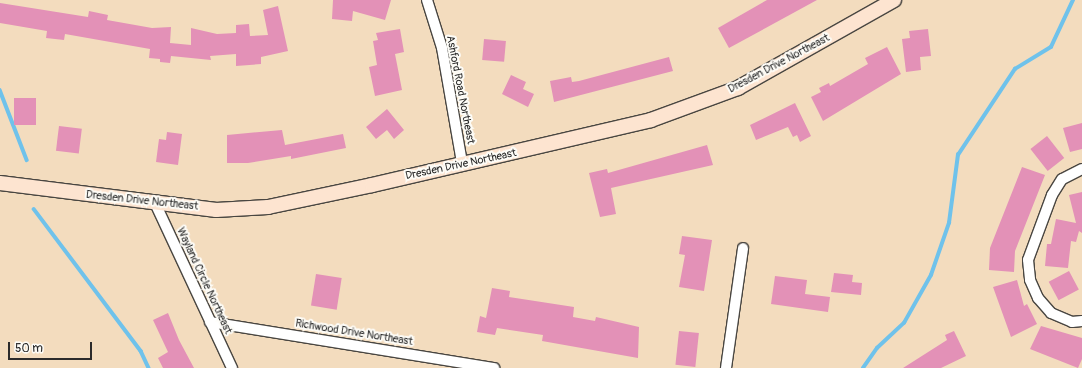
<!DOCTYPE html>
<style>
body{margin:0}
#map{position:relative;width:1082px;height:368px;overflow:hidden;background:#f3dcbe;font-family:Pangolin,sans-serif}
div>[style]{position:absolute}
.stream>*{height:3.5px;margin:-1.75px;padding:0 1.75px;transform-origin:1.75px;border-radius:1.75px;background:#6fc2eb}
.building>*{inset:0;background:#e391b7;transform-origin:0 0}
.roads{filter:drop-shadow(1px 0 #494641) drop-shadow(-1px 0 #494641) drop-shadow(0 1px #494641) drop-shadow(0 -1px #494641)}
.street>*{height:10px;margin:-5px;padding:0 5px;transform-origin:5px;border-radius:5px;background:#fff}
.secondary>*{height:14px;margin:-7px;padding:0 7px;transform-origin:7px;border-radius:7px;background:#fde4d0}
span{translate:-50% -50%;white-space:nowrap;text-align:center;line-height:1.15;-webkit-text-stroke:4px #fdfcf7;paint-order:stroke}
.street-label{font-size:11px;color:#2b2b2b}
.scale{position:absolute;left:8px;top:342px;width:84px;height:18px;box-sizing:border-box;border:2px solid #2b2b2b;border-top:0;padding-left:5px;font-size:12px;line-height:14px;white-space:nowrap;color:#2b2b2b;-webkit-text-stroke:3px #fdfcf7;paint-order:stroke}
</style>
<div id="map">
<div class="stream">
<i style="left:0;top:90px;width:75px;rotate:68.9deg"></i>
<i style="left:34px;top:209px;width:178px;rotate:53deg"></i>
<i style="left:141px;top:351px;width:19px;rotate:65deg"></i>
<i style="left:863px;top:368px;width:24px;rotate:-55deg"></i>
<i style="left:877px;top:348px;width:37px;rotate:-43deg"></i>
<i style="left:904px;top:323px;width:55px;rotate:-60.6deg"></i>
<i style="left:931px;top:275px;width:55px;rotate:-70.9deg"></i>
<i style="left:949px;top:223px;width:69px;rotate:-82.5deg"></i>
<i style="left:958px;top:155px;width:103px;rotate:-56.5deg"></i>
<i style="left:1015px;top:69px;width:42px;rotate:-31.4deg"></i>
<i style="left:1051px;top:47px;width:52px;rotate:-64.9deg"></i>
</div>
<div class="building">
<i style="clip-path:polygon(333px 0,391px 0,385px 20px,353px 11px,352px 21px,332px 19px)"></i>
<i style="clip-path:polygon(767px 0,817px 0,729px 48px,718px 28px)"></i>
<i style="clip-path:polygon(0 3px,88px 17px,89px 11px,108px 15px,107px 20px,152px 28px,171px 27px,170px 43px,191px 45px,191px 28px,217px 34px,236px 33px,236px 25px,249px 24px,250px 36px,268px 35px,263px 10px,278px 6px,288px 51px,261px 57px,261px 64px,236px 66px,236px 54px,210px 56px,211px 60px,171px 56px,170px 63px,160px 62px,160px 59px,149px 58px,150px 49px,65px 34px,64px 40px,46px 38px,47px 31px,0 23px)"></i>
<i style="clip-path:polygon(400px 29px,404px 52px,395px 54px,402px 90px,375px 96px,369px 67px,377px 65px,373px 41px,378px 40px,376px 33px)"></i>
<i style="clip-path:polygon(928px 29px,931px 56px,920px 57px,921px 70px,906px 72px,902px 39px,910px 38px,909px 31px)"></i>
<i style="left:484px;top:39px;width:22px;height:21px;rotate:5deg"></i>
<i style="clip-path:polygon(887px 47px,901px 74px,823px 121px,811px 97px,821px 92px,819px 88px,829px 83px,830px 86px,868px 64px,865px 58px)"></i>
<i style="clip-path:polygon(669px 57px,673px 71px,554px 102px,550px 81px,571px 77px,572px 82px,579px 81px)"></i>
<i style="clip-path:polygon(511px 75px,526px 82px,523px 89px,534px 94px,528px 107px,502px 94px)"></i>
<i style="left:14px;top:98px;width:22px;height:27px"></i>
<i style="clip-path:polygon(795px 103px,811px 136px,800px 142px,797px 135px,793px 137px,788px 127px,756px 140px,750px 125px)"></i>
<i style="clip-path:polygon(387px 109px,404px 130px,394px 139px,387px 130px,376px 139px,366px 127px)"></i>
<i style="clip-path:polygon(1082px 123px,1082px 149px,1070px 152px,1063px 128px)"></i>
<i style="left:59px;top:126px;width:23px;height:25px;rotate:7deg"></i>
<i style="clip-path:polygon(282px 130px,285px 145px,343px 134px,346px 148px,291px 159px,291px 156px,248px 163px,227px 163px,227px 135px)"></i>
<i style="clip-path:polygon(167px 132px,182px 134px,178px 165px,156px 162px,159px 139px,166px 140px)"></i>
<i style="left:1047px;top:136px;width:28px;height:21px;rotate:52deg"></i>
<i style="clip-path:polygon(707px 145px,713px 165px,611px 188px,616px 214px,600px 217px,589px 173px,607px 169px,608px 173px)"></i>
<i style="clip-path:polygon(1022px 167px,1045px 175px,1015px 251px,1014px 272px,989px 270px,990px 248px)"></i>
<i style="clip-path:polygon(1082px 192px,1082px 233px,1079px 231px,1076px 242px,1071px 241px,1068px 268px,1045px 266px,1047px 244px,1051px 244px,1056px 219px,1076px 223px,1069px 195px)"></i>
<i style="clip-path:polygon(682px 236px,712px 240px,704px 291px,679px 287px,685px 255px,679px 254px)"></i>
<i style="left:1069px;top:271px;width:21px;height:23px;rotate:62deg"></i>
<i style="clip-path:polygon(834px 273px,853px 275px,852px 282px,862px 283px,861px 295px,831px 292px)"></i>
<i style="left:316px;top:274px;width:26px;height:32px;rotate:9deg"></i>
<i style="clip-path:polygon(775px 276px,807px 280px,805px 294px,830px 297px,828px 312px,771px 304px)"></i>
<i style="clip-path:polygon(1017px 280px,1024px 306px,1027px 304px,1037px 324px,1011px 337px,993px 287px)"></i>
<i style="clip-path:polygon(492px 288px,510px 291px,509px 297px,574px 307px,573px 317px,595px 321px,596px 317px,639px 327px,638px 358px,542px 341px,543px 335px,497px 328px,495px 335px,477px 332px,480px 316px,486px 318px)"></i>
<i style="clip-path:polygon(168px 313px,179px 340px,194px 368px,163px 368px,158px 358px,168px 352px,153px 320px)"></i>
<i style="clip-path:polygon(1041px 326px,1082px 338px,1082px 359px,1078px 368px,1030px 349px)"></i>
<i style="left:679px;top:331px;width:20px;height:34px;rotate:6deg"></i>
<i style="clip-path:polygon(954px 331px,966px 356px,941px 368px,903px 368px,947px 340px,945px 335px)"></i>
</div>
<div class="roads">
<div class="street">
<i style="left:427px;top:0;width:50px;rotate:72.6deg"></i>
<i style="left:442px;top:48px;width:117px;rotate:80.1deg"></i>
<i style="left:1082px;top:169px;width:22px;rotate:153deg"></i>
<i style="left:1062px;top:179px;width:19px;rotate:122deg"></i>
<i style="left:1052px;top:195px;width:69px;rotate:110.3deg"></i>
<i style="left:1028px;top:260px;width:20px;rotate:84deg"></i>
<i style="left:1030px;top:280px;width:20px;rotate:66deg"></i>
<i style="left:1038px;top:298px;width:20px;rotate:49deg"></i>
<i style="left:1051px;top:313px;width:23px;rotate:23deg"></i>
<i style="left:1072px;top:322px;width:10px;rotate:-6deg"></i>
<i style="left:155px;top:203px;width:182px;rotate:65deg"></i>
<i style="left:210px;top:322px;width:288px;rotate:9.2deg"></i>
<i style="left:726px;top:368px;width:121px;rotate:-81.9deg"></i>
</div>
<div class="secondary">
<i style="left:0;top:183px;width:218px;rotate:7.1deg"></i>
<i style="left:216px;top:210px;width:52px;rotate:-3.3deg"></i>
<i style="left:268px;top:207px;width:106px;rotate:-11.9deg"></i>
<i style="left:372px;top:185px;width:286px;rotate:-13.1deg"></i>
<i style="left:651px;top:120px;width:93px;rotate:-20.2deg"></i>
<i style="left:738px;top:88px;width:179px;rotate:-29.4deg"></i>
</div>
</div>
<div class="street-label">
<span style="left:779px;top:64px;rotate:-28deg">Dresden Drive Northeast</span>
<span style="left:460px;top:90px;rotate:79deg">Ashford Road Northeast</span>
<span style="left:461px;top:165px;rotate:-12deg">Dresden Drive Northeast</span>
<span style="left:142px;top:201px;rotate:6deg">Dresden Drive Northeast</span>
<span style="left:204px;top:281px;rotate:65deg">Wayland Circle Northeast</span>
<span style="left:354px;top:333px;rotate:9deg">Richwood Drive Northeast</span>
</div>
<div class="scale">50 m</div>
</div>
